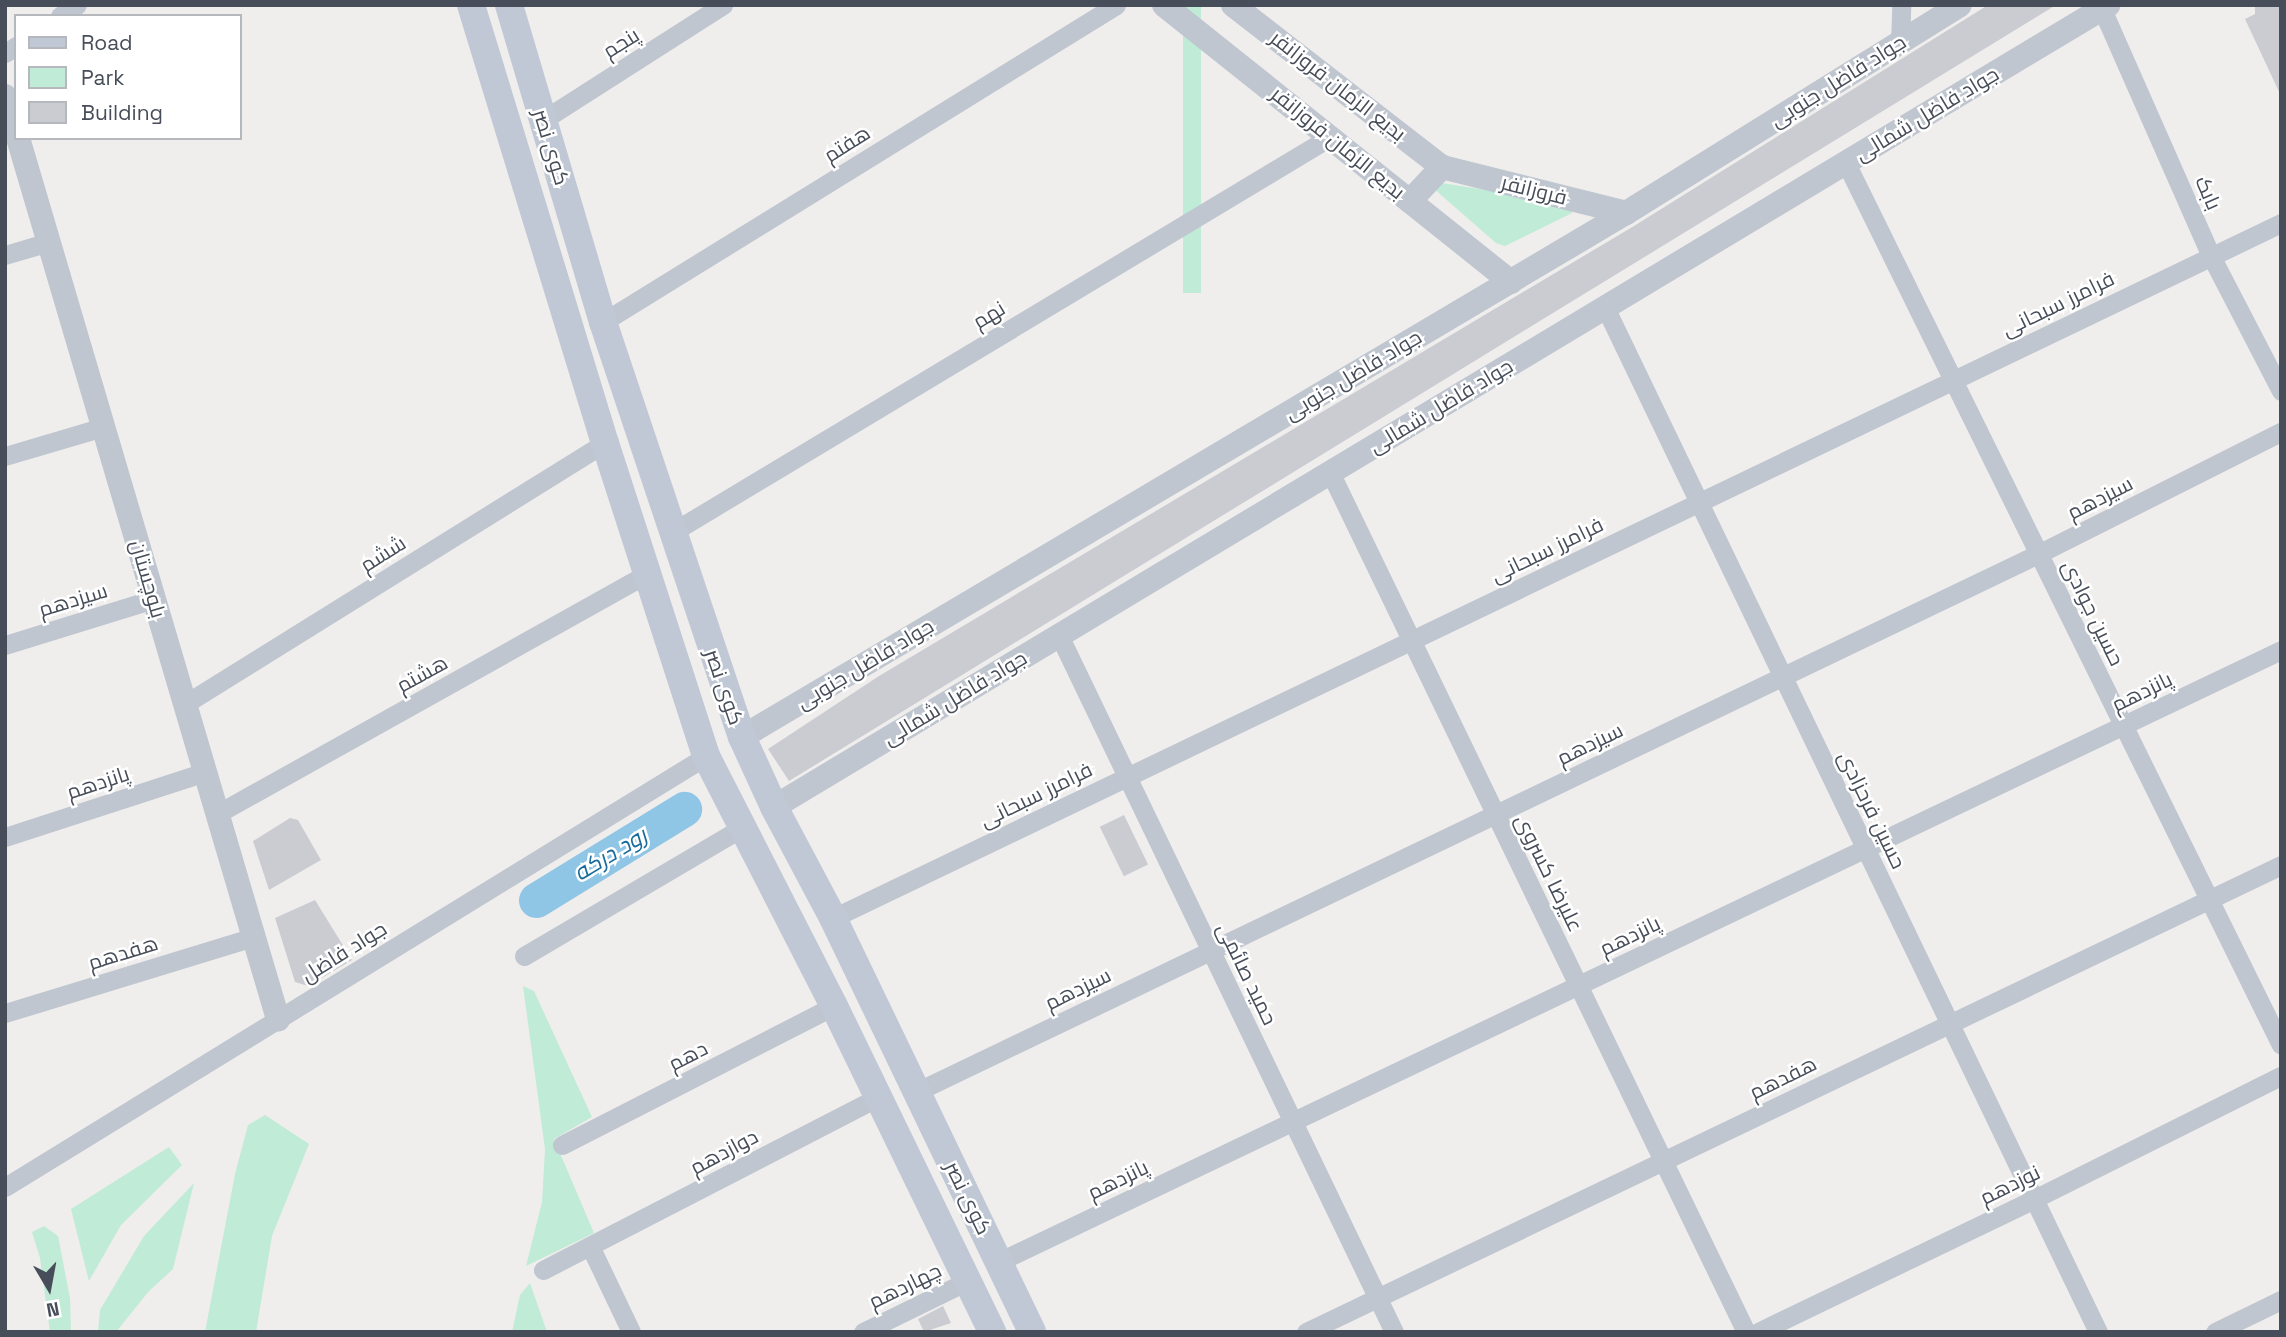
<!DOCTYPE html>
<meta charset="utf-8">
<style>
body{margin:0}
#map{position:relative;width:2286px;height:1337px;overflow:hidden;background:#f0eeed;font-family:"Space Grotesk",Cairo,sans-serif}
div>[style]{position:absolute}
.green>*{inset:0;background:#bfebd7;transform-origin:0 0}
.river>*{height:35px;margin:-17.5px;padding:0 17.5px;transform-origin:17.5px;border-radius:17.5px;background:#8fc5e5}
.building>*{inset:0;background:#cbccd2;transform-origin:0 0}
.minor>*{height:19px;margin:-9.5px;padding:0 9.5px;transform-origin:9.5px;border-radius:9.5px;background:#bfc6cf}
.tertiary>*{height:24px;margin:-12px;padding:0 12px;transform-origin:12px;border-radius:12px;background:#bfc6cf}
.secondary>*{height:28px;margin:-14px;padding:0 14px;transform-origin:14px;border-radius:14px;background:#c1c8d5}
span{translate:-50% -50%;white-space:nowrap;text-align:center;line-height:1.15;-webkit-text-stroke:5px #fff;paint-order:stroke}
.street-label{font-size:21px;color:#474e59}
.water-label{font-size:23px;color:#176c9d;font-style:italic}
.frame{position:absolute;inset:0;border:7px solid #474e59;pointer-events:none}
.legend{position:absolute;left:14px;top:14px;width:228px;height:126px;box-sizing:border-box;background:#fff;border:2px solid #b5b8bd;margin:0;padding:9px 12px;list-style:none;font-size:21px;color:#474e59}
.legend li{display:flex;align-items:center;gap:14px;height:35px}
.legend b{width:35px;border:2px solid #b5b8bd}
.north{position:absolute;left:14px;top:1253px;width:70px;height:70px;-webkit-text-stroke:5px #fff;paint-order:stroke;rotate:170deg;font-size:19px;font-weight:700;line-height:28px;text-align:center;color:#474e59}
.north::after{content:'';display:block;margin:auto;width:24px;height:32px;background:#474e59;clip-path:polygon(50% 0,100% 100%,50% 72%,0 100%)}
</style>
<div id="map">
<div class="green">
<i style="left:1183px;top:5px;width:18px;height:288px"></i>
<i style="clip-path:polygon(1436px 182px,1572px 204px,1572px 213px,1505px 246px,1496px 243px,1433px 188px)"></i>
<i style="clip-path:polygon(523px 986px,534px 991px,592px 1117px,554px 1139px,594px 1233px,526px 1266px,542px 1202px,545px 1149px)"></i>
<i style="clip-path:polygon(265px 1115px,309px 1144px,272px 1236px,256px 1332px,205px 1332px,235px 1174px,248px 1125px)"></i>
<i style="clip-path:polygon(169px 1147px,182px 1165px,121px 1225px,89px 1281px,71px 1209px)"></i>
<i style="clip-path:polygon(194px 1183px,173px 1269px,149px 1291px,116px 1332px,98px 1332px,100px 1310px,144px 1236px)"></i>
<i style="clip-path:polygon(44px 1226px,58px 1236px,70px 1298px,71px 1332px,50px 1332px,40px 1258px,32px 1232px)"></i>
<i style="clip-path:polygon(530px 1283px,547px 1332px,512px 1332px,520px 1295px)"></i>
</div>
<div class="river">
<i style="left:536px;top:900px;width:174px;rotate:-31.6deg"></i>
</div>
<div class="building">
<i style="clip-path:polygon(1988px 5px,2056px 5px,789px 781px,768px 749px,879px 676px,1634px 226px)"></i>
<i style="clip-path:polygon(2255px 5px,2281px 5px,2281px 96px,2245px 19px,2255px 14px)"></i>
<i style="left:1124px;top:815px;width:55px;height:27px;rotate:64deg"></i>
<i style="clip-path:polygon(290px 818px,298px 820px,321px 860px,269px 890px,253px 841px)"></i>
<i style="clip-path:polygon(315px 900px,352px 960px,308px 986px,295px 982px,275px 918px)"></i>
<i style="clip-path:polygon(943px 1306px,951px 1323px,924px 1332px,918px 1319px)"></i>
</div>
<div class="minor">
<i style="left:2102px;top:9px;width:270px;rotate:66.2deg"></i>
<i style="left:2211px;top:256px;width:152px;rotate:62.6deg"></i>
<i style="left:60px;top:16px;width:20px;rotate:-33deg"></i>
<i style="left:1900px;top:43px;width:38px;rotate:-88deg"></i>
<i style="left:5px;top:53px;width:13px;rotate:-32deg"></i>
<i style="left:543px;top:120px;width:214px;rotate:-32.6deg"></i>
<i style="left:1846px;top:163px;width:983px;rotate:63.75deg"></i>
<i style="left:5px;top:255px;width:46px;rotate:-16.5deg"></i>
<i style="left:1605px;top:307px;width:1137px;rotate:64.31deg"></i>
<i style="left:603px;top:322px;width:603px;rotate:-31.71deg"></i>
<i style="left:5px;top:456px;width:102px;rotate:-16.5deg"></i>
<i style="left:1330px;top:472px;width:955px;rotate:64.19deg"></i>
<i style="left:671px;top:533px;width:769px;rotate:-31deg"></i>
<i style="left:1059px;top:635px;width:773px;rotate:64.33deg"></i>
<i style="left:5px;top:645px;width:156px;rotate:-17.2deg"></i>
<i style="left:185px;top:704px;width:494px;rotate:-31.9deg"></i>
<i style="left:217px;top:814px;width:495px;rotate:-29.2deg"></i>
<i style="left:5px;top:837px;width:210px;rotate:-18deg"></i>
<i style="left:833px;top:918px;width:1606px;rotate:-25.64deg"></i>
<i style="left:524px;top:956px;width:252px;rotate:-30.5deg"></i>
<i style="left:5px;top:1013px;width:259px;rotate:-17deg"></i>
<i style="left:916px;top:1092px;width:1244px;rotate:-25.62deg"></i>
<i style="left:2038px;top:554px;width:272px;rotate:-26.7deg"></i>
<i style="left:562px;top:1145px;width:305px;rotate:-27.1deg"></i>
<i style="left:5px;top:1187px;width:823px;rotate:-31.58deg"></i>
<i style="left:591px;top:1248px;width:93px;rotate:64.5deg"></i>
<i style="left:998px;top:1262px;width:1421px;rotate:-25.5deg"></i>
<i style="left:543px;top:1270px;width:377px;rotate:-27.3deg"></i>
<i style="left:863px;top:1332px;width:116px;rotate:-26.1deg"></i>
<i style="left:1306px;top:1332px;width:1081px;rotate:-25.59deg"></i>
<i style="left:1758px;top:1332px;width:306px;rotate:-25.7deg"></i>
<i style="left:2034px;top:1199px;width:276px;rotate:-26.5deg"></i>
<i style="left:2215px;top:1332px;width:73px;rotate:-25.9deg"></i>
</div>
<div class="tertiary">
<i style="left:1164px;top:5px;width:444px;rotate:38.6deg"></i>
<i style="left:1233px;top:5px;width:264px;rotate:37.8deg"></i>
<i style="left:1442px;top:167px;width:190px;rotate:14deg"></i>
<i style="left:5px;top:96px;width:38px;rotate:73deg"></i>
<i style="left:18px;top:138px;width:919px;rotate:73.56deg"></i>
<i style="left:1410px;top:201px;width:47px;rotate:-46.7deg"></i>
<i style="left:742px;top:737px;width:1028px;rotate:-30.66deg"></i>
<i style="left:1626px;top:213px;width:393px;rotate:-31.9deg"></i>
<i style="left:774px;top:807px;width:1557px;rotate:-31.01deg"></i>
</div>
<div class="secondary">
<i style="left:471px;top:5px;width:458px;rotate:73deg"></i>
<i style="left:605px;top:443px;width:329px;rotate:72.1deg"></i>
<i style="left:706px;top:756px;width:281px;rotate:62.9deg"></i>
<i style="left:834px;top:1006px;width:362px;rotate:64.1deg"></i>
<i style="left:509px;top:5px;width:331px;rotate:73.5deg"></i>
<i style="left:603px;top:322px;width:438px;rotate:71.5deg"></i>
<i style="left:742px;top:737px;width:77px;rotate:65.4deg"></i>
<i style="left:774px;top:807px;width:126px;rotate:62deg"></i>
<i style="left:833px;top:918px;width:459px;rotate:64.3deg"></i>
</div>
<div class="street-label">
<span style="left:621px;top:43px;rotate:-32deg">پنجم</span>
<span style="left:1838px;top:81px;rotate:-32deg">جواد فاضل جنوبی</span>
<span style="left:1338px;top:86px;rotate:38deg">بدیع الزمان فروزانفر</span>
<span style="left:1927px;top:114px;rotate:-31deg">جواد فاضل شمالی</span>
<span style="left:1338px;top:143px;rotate:39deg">بدیع‌ الزمان فروزانفر</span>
<span style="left:847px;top:144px;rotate:-32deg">هفتم</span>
<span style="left:551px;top:147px;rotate:73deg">کوی نصر</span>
<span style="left:1534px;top:190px;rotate:14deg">فروزانفر</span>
<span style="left:2208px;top:193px;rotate:66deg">بابک</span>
<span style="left:2058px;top:304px;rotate:-26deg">فرامرز سبحانی</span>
<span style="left:989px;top:315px;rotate:-31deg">نهم</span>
<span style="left:1353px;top:375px;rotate:-31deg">جواد فاضل جنوبی</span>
<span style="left:1441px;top:406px;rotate:-31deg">جواد فاضل شمالی</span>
<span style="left:2100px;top:498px;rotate:-27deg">سیزدهم</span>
<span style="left:1547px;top:550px;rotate:-26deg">فرامرز سبحانی</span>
<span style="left:383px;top:554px;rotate:-32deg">ششم</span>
<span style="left:148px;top:579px;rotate:74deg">بلوچستان</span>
<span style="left:73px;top:600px;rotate:-17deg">سیزدهم</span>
<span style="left:2093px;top:613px;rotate:64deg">حسین جوادی</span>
<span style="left:865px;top:664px;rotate:-31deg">جواد فاضل جنوبی</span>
<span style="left:422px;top:674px;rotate:-29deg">هشتم</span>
<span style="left:724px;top:687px;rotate:71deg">کوی نصر</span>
<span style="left:2142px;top:692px;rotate:-26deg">پانزدهم</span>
<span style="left:955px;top:698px;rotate:-31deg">جواد فاضل شمالی</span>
<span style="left:1590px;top:744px;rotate:-26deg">سیزدهم</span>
<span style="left:98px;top:783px;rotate:-18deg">پانزدهم</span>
<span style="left:1036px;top:795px;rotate:-26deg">فرامرز سبحانی</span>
<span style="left:1872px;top:810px;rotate:64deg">حسین فرحزادی</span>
<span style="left:1549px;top:873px;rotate:64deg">علیرضا کسروی</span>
<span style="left:1630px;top:936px;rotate:-26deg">پانزدهم</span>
<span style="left:344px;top:952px;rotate:-32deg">جواد فاضل</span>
<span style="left:123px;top:953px;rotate:-17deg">هفدهم</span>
<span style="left:1247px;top:974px;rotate:64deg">حمید صائمی</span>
<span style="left:1078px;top:989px;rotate:-26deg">سیزدهم</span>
<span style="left:688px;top:1056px;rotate:-27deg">دهم</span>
<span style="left:1783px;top:1078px;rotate:-26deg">هفدهم</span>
<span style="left:724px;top:1152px;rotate:-28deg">دوازدهم</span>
<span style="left:1118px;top:1180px;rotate:-26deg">پانزدهم</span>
<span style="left:2010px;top:1185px;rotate:-26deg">نوزدهم</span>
<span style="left:968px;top:1198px;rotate:64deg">کوی نصر</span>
<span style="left:905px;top:1286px;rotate:-26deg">چهاردهم</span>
</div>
<div class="water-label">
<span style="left:610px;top:854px;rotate:-31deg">رود درکه</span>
</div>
<div class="frame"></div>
<ul class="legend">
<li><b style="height:9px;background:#c1c8d5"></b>Road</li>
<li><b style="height:19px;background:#bfebd7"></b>Park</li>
<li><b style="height:19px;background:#cbccd2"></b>Building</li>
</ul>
<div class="north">N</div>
</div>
